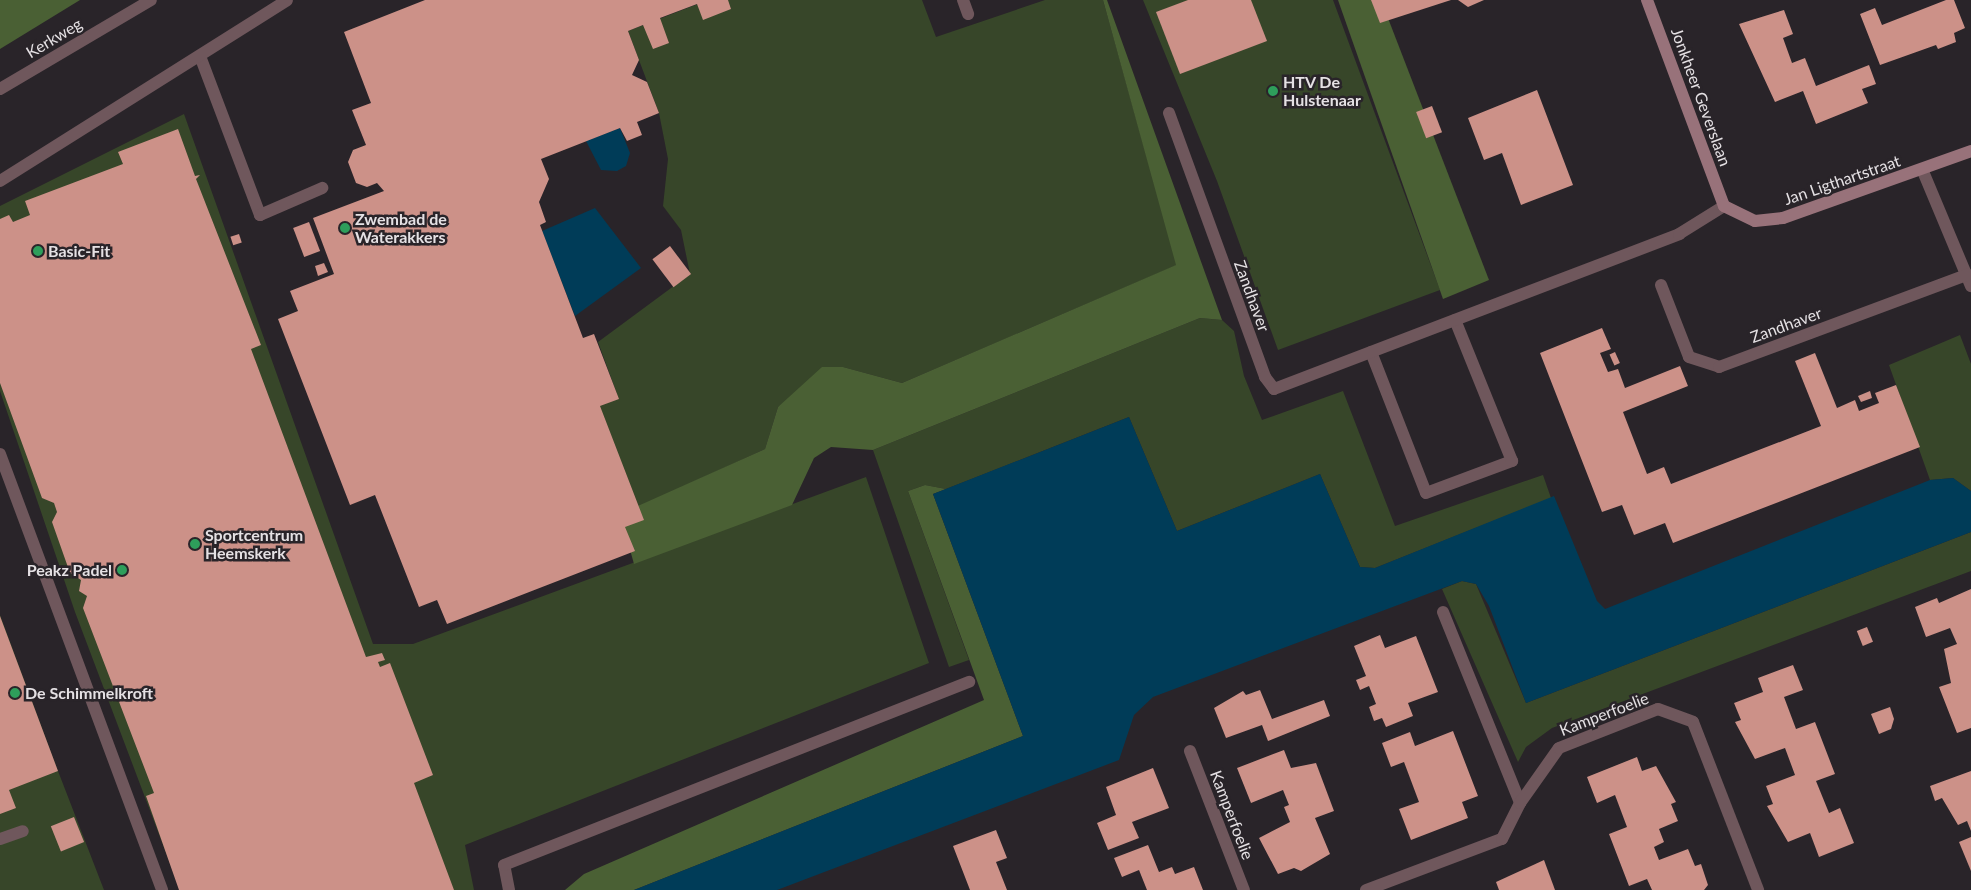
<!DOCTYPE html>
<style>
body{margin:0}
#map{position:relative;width:1971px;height:890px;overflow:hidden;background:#292429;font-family:Lato,sans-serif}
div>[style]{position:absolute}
.green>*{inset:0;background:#374629}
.forest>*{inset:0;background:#4a6034}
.water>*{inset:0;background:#003c58}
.building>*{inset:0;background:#cc9188;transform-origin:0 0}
.service>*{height:12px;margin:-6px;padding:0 6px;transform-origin:6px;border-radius:6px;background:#6f575c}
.minor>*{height:12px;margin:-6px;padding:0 6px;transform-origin:6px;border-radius:6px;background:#6f575c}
.tertiary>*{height:12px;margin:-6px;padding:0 6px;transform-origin:6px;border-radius:6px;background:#6f575c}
.secondary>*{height:12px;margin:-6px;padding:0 6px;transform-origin:6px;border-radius:6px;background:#98727a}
.dots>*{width:14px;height:14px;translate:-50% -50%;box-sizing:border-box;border:2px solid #292429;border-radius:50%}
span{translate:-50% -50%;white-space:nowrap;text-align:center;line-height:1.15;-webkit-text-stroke:5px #292429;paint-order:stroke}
.street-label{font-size:16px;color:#e5e1e4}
.poi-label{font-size:16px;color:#e5e1e4;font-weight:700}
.left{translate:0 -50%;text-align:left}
.right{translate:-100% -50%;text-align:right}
</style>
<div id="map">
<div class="green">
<i style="clip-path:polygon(708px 0,922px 0,936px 37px,1045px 0,1103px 0,1177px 265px,902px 383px,843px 367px,778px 407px,765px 449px,634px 509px,595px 402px,617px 394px,598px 342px,690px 274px,681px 230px,663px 206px,668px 159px,659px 113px,628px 31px)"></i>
<i style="clip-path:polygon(1143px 0,1333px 0,1440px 290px,1278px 350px,1217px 181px)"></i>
<i style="clip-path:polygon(184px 114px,373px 644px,413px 644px,866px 477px,929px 663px,465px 845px,474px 890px,180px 890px,75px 612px,0 391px,0 206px)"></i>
<i style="clip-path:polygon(1200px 318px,1222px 320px,1234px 331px,1244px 376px,1262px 420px,1343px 391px,1395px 526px,1543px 475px,1551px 498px,1375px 568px,1360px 567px,1320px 474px,1177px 531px,1129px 417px,946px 489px,925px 485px,908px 491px,969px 660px,949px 667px,873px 450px)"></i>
<i style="clip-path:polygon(1960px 335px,1971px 364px,1971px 491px,1953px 478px,1930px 480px,1889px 365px)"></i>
<i style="clip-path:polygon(1971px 532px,1971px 571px,1552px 728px,1526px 747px,1518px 762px,1442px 589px,1462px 581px,1476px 584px,1526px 703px)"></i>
<i style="clip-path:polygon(0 615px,58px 771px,104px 890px,0 890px)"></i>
</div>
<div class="forest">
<i style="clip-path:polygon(0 0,80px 0,0 49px)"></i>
<i style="clip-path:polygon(1103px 0,1107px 0,1222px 320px,1200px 318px,873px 450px,831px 447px,814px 458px,792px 505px,634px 564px,620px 514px,765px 449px,778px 407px,822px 367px,843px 367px,902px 383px,1176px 265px)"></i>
<i style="clip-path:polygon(1338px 0,1381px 0,1489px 280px,1443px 299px)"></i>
<i style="clip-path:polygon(925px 485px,946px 489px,933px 494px,1023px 736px,634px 890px,565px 890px,584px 874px,984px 700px,908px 491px)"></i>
</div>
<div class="water">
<i style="clip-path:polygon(620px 128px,630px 153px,626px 166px,617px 171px,601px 170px,586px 141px)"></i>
<i style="clip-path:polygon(595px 208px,641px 268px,575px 316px,542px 231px)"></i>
<i style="clip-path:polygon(1129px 417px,1177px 531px,1320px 474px,1360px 567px,1375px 568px,1554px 496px,1597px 601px,1605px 609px,1930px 480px,1953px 478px,1971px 491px,1971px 532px,1526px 703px,1489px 606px,1476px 584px,1462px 581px,1153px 697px,1134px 715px,1119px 760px,777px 890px,634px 890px,1023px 736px,933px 494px)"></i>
</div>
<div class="building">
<i style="clip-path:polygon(425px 0,728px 0,731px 9px,703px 20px,697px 4px,660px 18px,669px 43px,653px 49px,643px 25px,628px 31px,639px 60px,632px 75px,647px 82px,659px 113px,637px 122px,642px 135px,627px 141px,620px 128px,541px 159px,549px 179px,539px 202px,546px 222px,540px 225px,583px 338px,594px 334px,619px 399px,600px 406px,644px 520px,625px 527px,635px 551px,447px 624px,437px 600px,419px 607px,375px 495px,350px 505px,278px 319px,298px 311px,290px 291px,334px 274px,313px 218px,384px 191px,377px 183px,367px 187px,356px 183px,348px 162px,353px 150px,366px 145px,352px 110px,371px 103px,344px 32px)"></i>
<i style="clip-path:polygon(1188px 0,1251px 0,1267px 41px,1180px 74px,1156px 12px)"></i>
<i style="clip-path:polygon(1371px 0,1451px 0,1380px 23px)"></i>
<i style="clip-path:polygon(1458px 0,1484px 0,1468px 7px)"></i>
<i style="clip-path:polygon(1946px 0,1954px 0,1965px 28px,1954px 33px,1956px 42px,1938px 49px,1936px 45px,1880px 65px,1860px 14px,1875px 8px,1882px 25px)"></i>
<i style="clip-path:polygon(1784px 10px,1793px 34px,1783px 38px,1792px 63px,1805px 58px,1816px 86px,1869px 65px,1876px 84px,1862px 89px,1868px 103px,1816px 124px,1803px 91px,1775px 102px,1739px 24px)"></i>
<i style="clip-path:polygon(1537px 90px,1573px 185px,1521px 205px,1502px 153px,1484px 160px,1468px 118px)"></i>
<i style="left:1432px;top:106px;width:28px;height:17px;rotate:69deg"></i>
<i style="clip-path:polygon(178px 129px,195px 176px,200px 175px,196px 179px,261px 345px,251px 349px,366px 657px,382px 653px,385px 660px,378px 662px,380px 667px,390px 663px,433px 775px,414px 783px,454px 890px,179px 890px,146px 796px,154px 793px,83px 608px,87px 596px,79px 591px,81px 580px,70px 573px,52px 522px,57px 512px,54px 503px,42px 498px,0 383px,0 219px,9px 215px,13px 222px,30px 215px,25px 201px,123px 164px,118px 152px)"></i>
<i style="left:309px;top:222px;width:31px;height:17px;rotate:69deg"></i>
<i style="left:239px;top:234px;width:9px;height:9px;rotate:72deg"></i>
<i style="left:670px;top:246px;width:35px;height:22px;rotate:53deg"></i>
<i style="clip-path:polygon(324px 263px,328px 272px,318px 276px,315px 266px)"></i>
<i style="clip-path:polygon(1602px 328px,1611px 349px,1600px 353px,1608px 372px,1618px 369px,1625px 388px,1680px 366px,1688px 386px,1623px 412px,1647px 474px,1664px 467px,1671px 484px,1821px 426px,1795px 361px,1815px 353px,1837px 408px,1855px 400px,1859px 411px,1879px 403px,1875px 393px,1896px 385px,1920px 447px,1673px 543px,1665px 523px,1634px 535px,1622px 505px,1602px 512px,1540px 353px)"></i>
<i style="left:1615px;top:352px;width:12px;height:6px;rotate:66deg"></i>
<i style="clip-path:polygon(1870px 391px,1872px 398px,1861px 402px,1858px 396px)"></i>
<i style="clip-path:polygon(1971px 589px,1971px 728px,1957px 733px,1939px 687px,1951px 683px,1944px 649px,1957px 644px,1950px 628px,1926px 637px,1915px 607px,1937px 598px,1939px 603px)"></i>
<i style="clip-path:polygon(0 616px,58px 771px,9px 790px,16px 808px,0 814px)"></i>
<i style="left:1867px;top:627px;width:16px;height:11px;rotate:68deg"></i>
<i style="clip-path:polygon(1380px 635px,1385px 648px,1416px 636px,1438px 692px,1408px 703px,1413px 716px,1386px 727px,1382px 718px,1374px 721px,1369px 707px,1376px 704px,1369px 686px,1360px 690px,1356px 680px,1366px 676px,1354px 646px)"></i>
<i style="clip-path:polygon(1793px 665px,1803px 690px,1784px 697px,1796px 729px,1815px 722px,1835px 774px,1816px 781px,1829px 813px,1840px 808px,1854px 843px,1819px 857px,1810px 833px,1788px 842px,1767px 806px,1773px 804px,1766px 786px,1795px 775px,1785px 748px,1755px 759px,1735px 722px,1741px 720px,1734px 703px,1763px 692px,1758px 678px)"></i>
<i style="clip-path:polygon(1260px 690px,1272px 719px,1324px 700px,1330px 716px,1268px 741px,1262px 725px,1226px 738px,1214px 708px,1243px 691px,1246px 695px)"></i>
<i style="clip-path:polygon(1890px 707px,1894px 719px,1891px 729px,1879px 734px,1871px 714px)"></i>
<i style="clip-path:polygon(1453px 731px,1478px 796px,1462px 802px,1468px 818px,1411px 840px,1399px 809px,1419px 802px,1404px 762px,1391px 767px,1382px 743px,1410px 732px,1415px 746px)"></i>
<i style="clip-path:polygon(1284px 750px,1291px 768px,1316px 763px,1334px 811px,1315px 818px,1330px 854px,1301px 871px,1294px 868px,1278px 874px,1259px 838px,1290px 822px,1284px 807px,1289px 805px,1283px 790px,1251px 803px,1237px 768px)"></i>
<i style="clip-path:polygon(1637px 757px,1642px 771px,1656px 766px,1676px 802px,1671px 804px,1678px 821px,1659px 829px,1664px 842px,1654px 847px,1659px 860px,1688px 849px,1695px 866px,1701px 864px,1708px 885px,1704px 890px,1652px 890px,1647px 879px,1629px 886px,1609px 834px,1627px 827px,1615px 795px,1597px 803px,1587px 777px)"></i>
<i style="clip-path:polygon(1153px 768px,1169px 808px,1132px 822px,1139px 838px,1108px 850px,1097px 823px,1116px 815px,1106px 787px)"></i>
<i style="clip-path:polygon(1971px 771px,1971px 831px,1967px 821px,1958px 825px,1942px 798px,1935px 801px,1930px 786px)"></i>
<i style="left:74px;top:817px;width:27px;height:25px;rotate:68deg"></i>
<i style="clip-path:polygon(996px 830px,1007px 858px,996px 862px,1007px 890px,970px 890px,953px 846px)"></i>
<i style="clip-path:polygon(1971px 837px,1971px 871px,1959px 842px)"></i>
<i style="clip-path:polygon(1148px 845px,1159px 872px,1172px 867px,1175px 874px,1194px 867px,1203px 890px,1147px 890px,1139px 870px,1122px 877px,1114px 858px)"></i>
<i style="clip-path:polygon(1544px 860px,1555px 890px,1499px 890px,1496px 882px)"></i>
</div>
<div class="service">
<i style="left:963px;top:0;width:15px;rotate:70deg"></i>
<i style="left:200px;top:56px;width:170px;rotate:69.3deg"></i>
<i style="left:260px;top:215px;width:68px;rotate:-23.5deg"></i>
<i style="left:1169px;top:113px;width:281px;rotate:70deg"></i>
<i style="left:1265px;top:377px;width:15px;rotate:53deg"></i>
<i style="left:0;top:181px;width:339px;rotate:-32.2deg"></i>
<i style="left:1371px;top:352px;width:151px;rotate:68.7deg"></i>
<i style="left:1426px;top:493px;width:92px;rotate:-20.4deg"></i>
<i style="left:1512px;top:461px;width:152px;rotate:-112deg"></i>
<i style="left:0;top:454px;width:465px;rotate:69.6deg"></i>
<i style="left:0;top:839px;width:24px;rotate:-19deg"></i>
<i style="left:509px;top:890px;width:25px;rotate:-101deg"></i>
<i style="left:504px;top:865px;width:500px;rotate:-21.5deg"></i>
</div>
<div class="minor">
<i style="left:1922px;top:169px;width:127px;rotate:67.3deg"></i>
<i style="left:1661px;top:285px;width:77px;rotate:68.7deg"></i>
<i style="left:1689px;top:357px;width:32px;rotate:18deg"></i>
<i style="left:1719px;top:367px;width:265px;rotate:-20.4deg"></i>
<i style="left:1274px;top:389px;width:434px;rotate:-20.9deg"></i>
<i style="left:1679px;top:234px;width:53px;rotate:-31.9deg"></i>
<i style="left:1443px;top:612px;width:206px;rotate:68deg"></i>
<i style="left:1190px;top:751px;width:149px;rotate:68.8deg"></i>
<i style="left:1366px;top:890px;width:145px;rotate:-20.6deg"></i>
<i style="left:1502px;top:839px;width:40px;rotate:-63.4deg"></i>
<i style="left:1520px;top:803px;width:67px;rotate:-54.7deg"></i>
<i style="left:1559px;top:748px;width:106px;rotate:-21.5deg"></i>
<i style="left:1658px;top:709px;width:37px;rotate:20deg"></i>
<i style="left:1693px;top:722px;width:180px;rotate:68.8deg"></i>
</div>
<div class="tertiary">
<i style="left:0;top:89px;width:175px;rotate:-30.5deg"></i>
</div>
<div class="secondary">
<i style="left:1647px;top:0;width:220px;rotate:69.5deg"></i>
<i style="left:1724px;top:206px;width:34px;rotate:26deg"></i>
<i style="left:1755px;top:221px;width:28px;rotate:-6deg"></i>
<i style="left:1783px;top:218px;width:200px;rotate:-19.6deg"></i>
</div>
<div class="dots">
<i style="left:1273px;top:91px;background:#2e9e5b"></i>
<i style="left:345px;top:228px;background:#2e9e5b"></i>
<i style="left:38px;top:251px;background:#2e9e5b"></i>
<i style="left:195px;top:544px;background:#2e9e5b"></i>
<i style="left:122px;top:570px;background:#2e9e5b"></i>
<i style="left:15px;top:693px;background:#2e9e5b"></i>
</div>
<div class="street-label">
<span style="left:54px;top:38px;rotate:-31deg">Kerkweg</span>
<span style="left:1701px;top:97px;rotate:70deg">Jonkheer Geverslaan</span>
<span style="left:1842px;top:180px;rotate:-19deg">Jan Ligthartstraat</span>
<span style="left:1252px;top:296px;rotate:70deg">Zandhaver</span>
<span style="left:1786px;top:325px;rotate:-20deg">Zandhaver</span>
<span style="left:1604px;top:714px;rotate:-21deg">Kamperfoelie</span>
<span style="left:1232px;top:815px;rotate:69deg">Kamperfoelie</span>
</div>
<div class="poi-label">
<span class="left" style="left:1283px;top:91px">HTV De<br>Hulstenaar</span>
<span class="left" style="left:355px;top:228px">Zwembad de<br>Waterakkers</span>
<span class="left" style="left:48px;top:251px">Basic-Fit</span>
<span class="left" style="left:205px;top:544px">Sportcentrum<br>Heemskerk</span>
<span class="right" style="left:112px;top:570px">Peakz Padel</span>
<span class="left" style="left:25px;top:693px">De Schimmelkroft</span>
</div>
</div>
